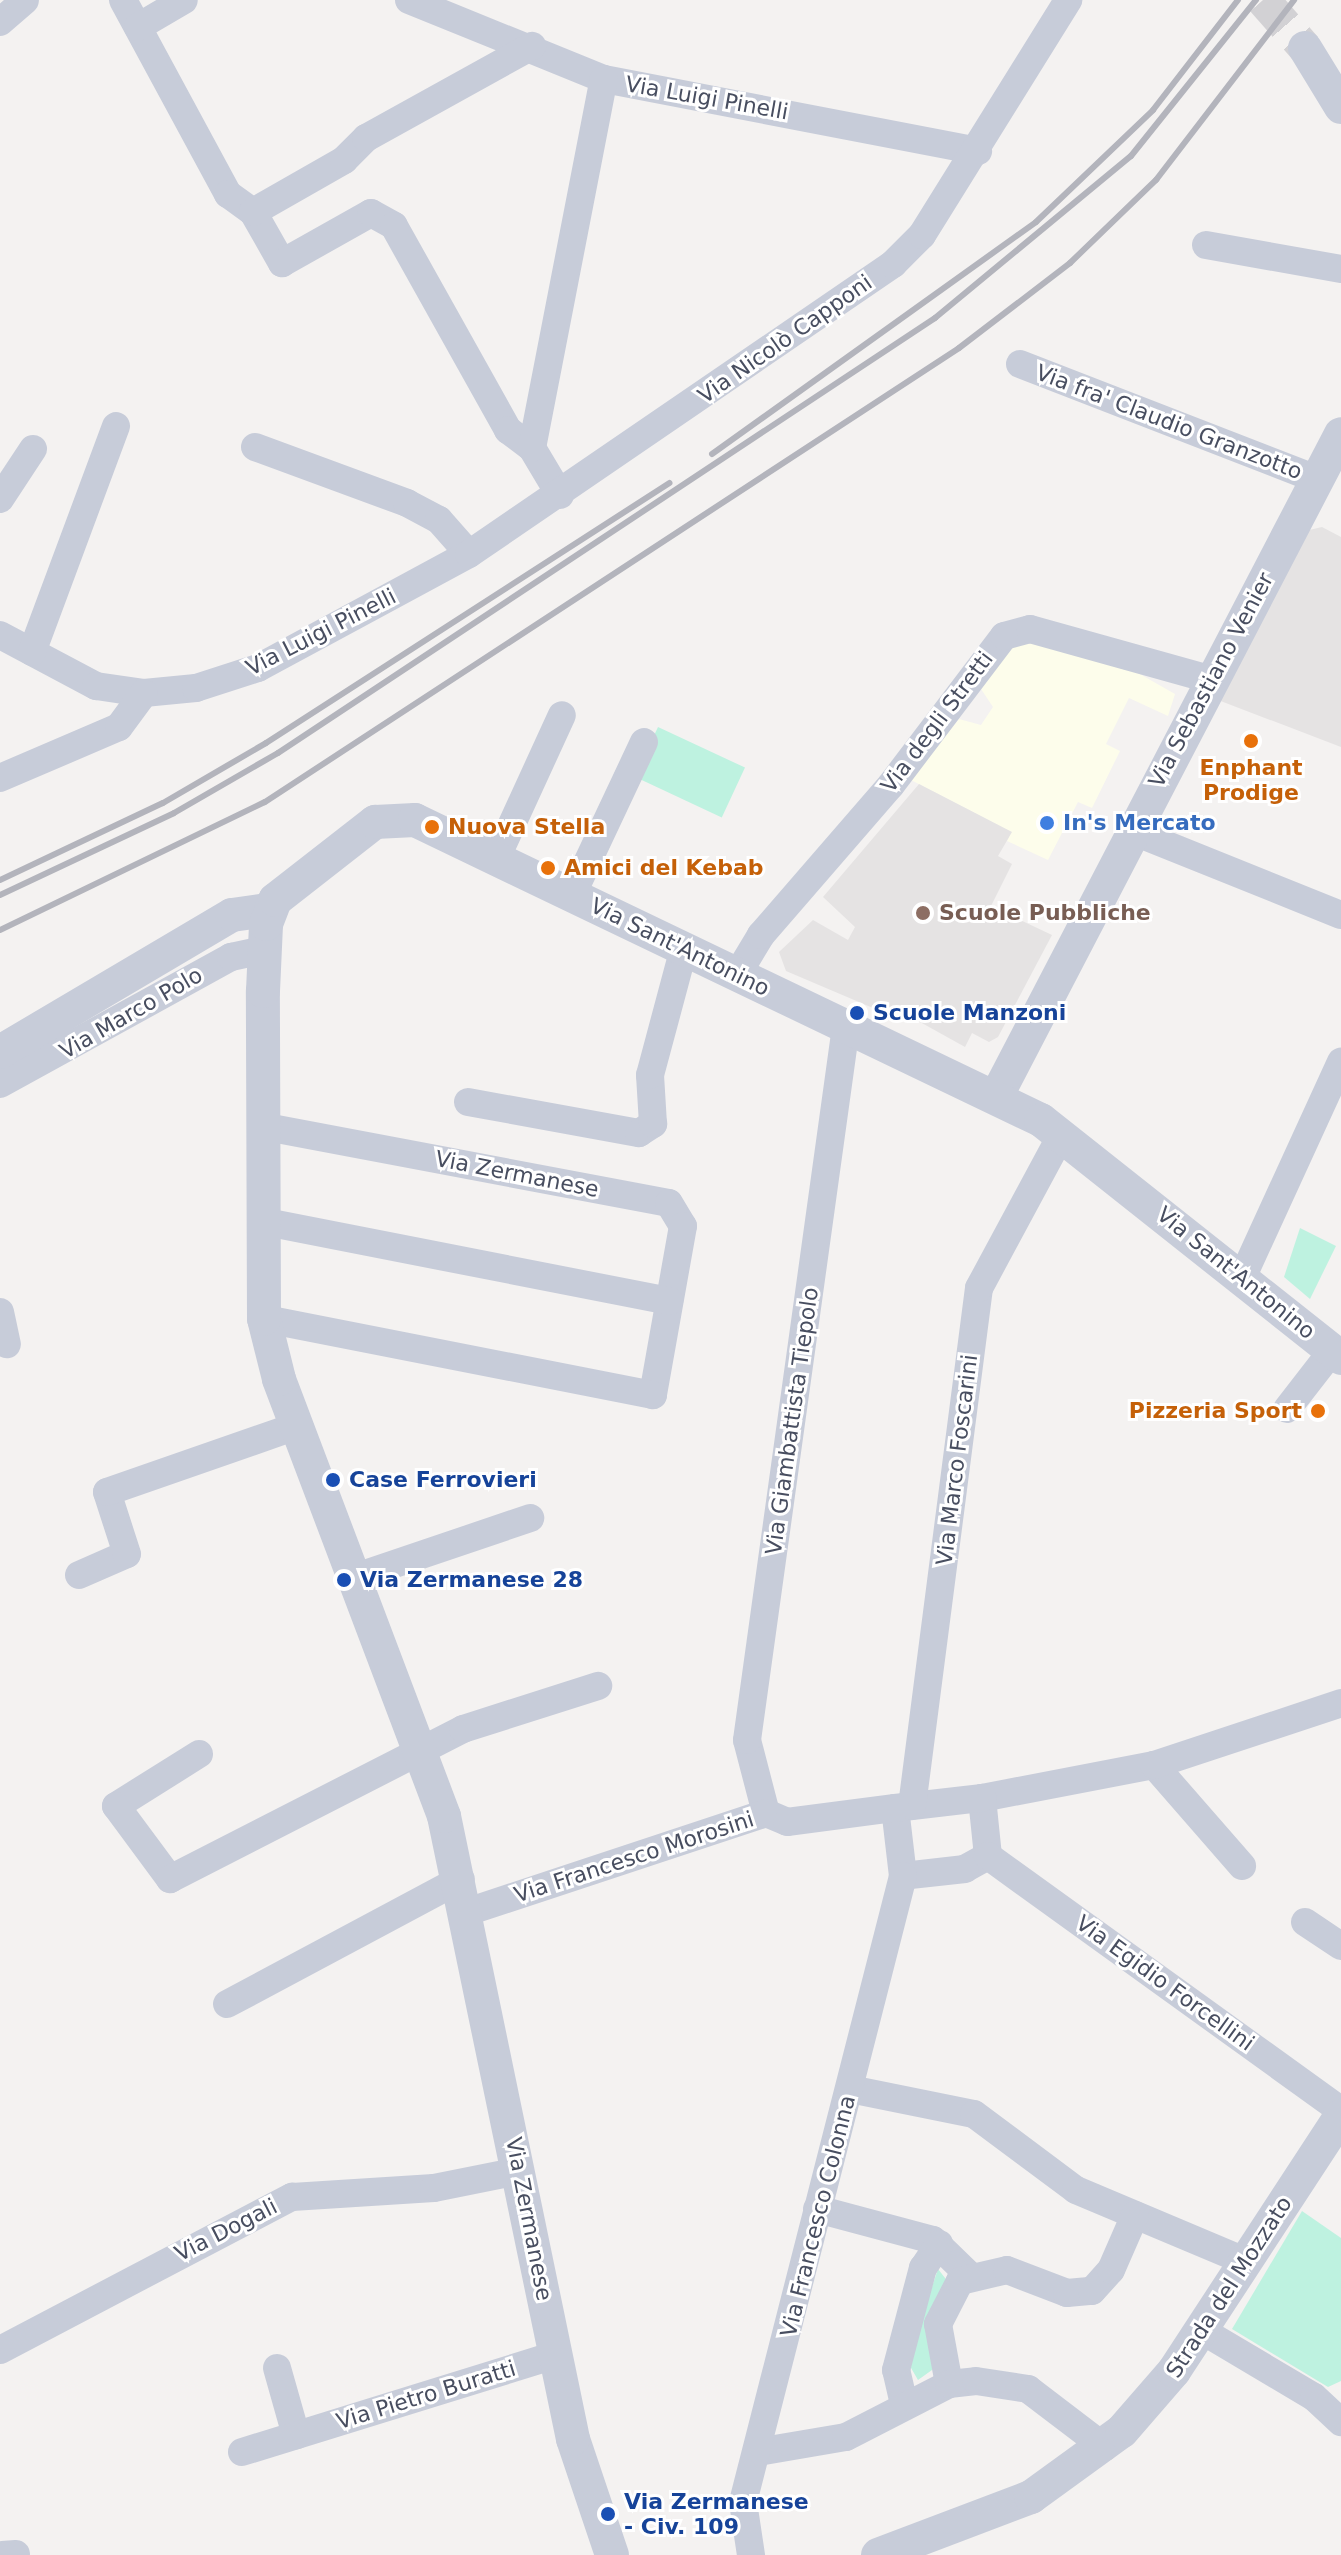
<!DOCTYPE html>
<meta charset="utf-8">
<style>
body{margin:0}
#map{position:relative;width:1341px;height:2555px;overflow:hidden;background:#f4f2f1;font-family:"DejaVu Sans",sans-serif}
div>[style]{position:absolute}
.commercial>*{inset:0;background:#fdfdeb}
.education>*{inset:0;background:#e5e3e3}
.green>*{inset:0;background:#bef2e0;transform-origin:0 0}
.tertiary-tunnel>*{height:34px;margin-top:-17px;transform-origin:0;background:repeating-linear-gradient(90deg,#d2d1d4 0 34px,transparent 0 51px)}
.minor>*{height:28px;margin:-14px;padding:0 14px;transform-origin:14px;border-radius:14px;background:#c7ccd9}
.tertiary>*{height:34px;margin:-17px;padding:0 17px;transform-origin:17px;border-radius:17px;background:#c7ccd9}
.rail>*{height:6px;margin:-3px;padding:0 3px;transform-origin:3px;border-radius:3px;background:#b3b4bc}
.dots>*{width:22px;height:22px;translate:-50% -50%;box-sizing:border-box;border:4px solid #fff;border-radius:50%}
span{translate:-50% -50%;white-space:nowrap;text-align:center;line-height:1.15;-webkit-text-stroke:6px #fff;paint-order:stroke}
.street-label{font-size:22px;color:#484e60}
.food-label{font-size:22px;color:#c56008;font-weight:700}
.left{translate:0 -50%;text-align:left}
.right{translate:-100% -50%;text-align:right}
.shop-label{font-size:22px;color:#366cbe;font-weight:700}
.education-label{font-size:22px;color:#785e54;font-weight:700}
.transit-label{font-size:22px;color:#164399;font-weight:700}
</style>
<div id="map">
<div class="commercial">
<i style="clip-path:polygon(1019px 639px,1138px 673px,1175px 694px,1168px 716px,1129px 698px,1106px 744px,1120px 751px,1092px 808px,1078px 802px,1048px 860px,1007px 841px,1011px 832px,911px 780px,959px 719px,981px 725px,993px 707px,979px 686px)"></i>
</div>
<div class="education">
<i style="clip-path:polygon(1322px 527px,1341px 537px,1341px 747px,1218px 700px,1305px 531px)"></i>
<i style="clip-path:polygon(919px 784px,1012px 832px,998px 856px,1012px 864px,991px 906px,1052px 935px,998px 1037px,989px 1042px,972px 1033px,965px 1047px,893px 1007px,887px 1014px,786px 971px,779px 952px,813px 920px,848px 940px,855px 927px,823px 897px)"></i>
</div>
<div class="green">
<i style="left:658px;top:727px;width:96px;height:55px;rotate:25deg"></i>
<i style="clip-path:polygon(1300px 1228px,1336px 1246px,1310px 1299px,1284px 1277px)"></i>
<i style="clip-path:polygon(1302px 2211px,1341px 2238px,1341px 2381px,1328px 2387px,1232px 2329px)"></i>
<i style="clip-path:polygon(938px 2269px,949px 2283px,933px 2305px,932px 2370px,918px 2380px,907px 2361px)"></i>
</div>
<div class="tertiary-tunnel">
<i style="left:1263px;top:0;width:64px;rotate:48.8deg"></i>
</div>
<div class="minor">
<i style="left:123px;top:0;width:221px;rotate:61.6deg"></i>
<i style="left:228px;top:194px;width:31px;rotate:36deg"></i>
<i style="left:253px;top:212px;width:59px;rotate:60.4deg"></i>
<i style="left:282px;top:263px;width:102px;rotate:-29.3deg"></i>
<i style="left:371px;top:213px;width:26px;rotate:29deg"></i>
<i style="left:394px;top:226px;width:234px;rotate:60.8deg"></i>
<i style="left:508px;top:430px;width:30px;rotate:37deg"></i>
<i style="left:409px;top:0;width:210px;rotate:22.1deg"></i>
<i style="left:604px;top:79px;width:381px;rotate:10.9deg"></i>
<i style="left:0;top:22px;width:33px;rotate:-41deg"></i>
<i style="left:138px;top:27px;width:53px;rotate:-30.4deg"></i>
<i style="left:253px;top:212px;width:105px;rotate:-29.7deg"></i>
<i style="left:344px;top:160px;width:31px;rotate:-45deg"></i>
<i style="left:366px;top:138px;width:190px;rotate:-29deg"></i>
<i style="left:1206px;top:245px;width:137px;rotate:10.1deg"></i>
<i style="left:1020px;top:364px;width:321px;rotate:21.2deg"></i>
<i style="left:255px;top:447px;width:162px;rotate:20.2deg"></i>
<i style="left:407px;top:503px;width:36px;rotate:28deg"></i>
<i style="left:439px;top:520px;width:45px;rotate:48.6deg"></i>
<i style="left:560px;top:495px;width:55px;rotate:-120.8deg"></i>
<i style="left:532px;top:448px;width:376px;rotate:-79deg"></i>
<i style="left:0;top:499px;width:60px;rotate:-56.6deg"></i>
<i style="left:0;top:635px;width:109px;rotate:28deg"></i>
<i style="left:96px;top:686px;width:49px;rotate:8.3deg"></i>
<i style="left:144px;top:693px;width:52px;rotate:-5.5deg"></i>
<i style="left:196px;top:688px;width:65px;rotate:-17.9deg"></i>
<i style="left:258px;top:668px;width:240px;rotate:-28.4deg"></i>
<i style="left:469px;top:554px;width:514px;rotate:-34.37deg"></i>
<i style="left:893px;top:264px;width:41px;rotate:-45deg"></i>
<i style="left:922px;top:235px;width:277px;rotate:-58.1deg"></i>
<i style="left:32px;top:652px;width:241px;rotate:-69.6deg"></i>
<i style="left:0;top:778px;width:129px;rotate:-23.2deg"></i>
<i style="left:119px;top:727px;width:42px;rotate:-53.7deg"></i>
<i style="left:1132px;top:831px;width:225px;rotate:21.9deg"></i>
<i style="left:496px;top:859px;width:158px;rotate:-65.4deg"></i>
<i style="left:572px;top:895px;width:169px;rotate:-64.8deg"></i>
<i style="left:737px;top:975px;width:47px;rotate:-59deg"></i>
<i style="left:761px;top:935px;width:198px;rotate:-49.1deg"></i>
<i style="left:891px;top:785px;width:187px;rotate:-52.8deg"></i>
<i style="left:1004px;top:636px;width:27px;rotate:-15deg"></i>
<i style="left:1030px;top:629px;width:186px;rotate:15.6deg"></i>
<i style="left:0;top:1084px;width:264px;rotate:-28.8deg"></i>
<i style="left:231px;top:957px;width:34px;rotate:-12deg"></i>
<i style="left:468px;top:1102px;width:174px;rotate:10.3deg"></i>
<i style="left:639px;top:1133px;width:17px;rotate:-33deg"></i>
<i style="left:653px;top:1124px;width:49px;rotate:-93.5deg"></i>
<i style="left:650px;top:1075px;width:131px;rotate:-75deg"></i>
<i style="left:261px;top:1126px;width:415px;rotate:10.7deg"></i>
<i style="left:669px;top:1203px;width:27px;rotate:59deg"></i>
<i style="left:683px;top:1226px;width:172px;rotate:100.1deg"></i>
<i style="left:653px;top:1395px;width:396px;rotate:-168.9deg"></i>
<i style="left:261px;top:1221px;width:416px;rotate:11.1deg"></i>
<i style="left:1242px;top:1278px;width:238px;rotate:-65.4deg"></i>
<i style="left:0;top:1312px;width:33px;rotate:78deg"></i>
<i style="left:1287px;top:1409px;width:73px;rotate:-52.2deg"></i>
<i style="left:79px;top:1575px;width:52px;rotate:-23.6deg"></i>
<i style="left:127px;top:1554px;width:65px;rotate:-107.9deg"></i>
<i style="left:107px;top:1492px;width:201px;rotate:-19.2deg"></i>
<i style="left:356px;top:1577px;width:184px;rotate:-18.7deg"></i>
<i style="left:199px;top:1754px;width:98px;rotate:147.9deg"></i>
<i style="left:116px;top:1806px;width:91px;rotate:53.5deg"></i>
<i style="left:170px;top:1879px;width:329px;rotate:-27.1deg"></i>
<i style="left:463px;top:1729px;width:142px;rotate:-17.7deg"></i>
<i style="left:1154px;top:1765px;width:134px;rotate:48.9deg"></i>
<i style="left:982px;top:1798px;width:175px;rotate:-10.9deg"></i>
<i style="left:1154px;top:1765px;width:197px;rotate:-18.3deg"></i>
<i style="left:982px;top:1798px;width:58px;rotate:84.1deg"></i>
<i style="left:988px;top:1856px;width:26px;rotate:151deg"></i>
<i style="left:965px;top:1869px;width:62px;rotate:173.6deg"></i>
<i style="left:903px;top:1876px;width:68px;rotate:-96.7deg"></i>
<i style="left:895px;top:1808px;width:88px;rotate:-6.6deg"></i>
<i style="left:912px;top:1806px;width:522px;rotate:-82.63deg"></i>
<i style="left:979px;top:1288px;width:175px;rotate:-61.7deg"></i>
<i style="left:766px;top:1813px;width:75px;rotate:-104.6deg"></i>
<i style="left:747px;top:1740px;width:720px;rotate:-82.1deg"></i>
<i style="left:988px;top:1856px;width:435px;rotate:35.8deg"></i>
<i style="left:467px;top:1912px;width:315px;rotate:-18.3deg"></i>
<i style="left:766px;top:1813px;width:23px;rotate:23deg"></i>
<i style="left:787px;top:1822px;width:109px;rotate:-7.4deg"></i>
<i style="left:1305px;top:1922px;width:43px;rotate:33.7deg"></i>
<i style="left:227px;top:2004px;width:265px;rotate:-28.1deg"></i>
<i style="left:850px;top:2089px;width:126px;rotate:11.4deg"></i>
<i style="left:974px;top:2114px;width:127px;rotate:36.7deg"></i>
<i style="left:1076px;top:2190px;width:186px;rotate:22.8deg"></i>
<i style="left:817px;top:2209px;width:120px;rotate:15deg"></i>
<i style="left:933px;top:2240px;width:49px;rotate:44.2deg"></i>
<i style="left:1201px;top:2330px;width:131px;rotate:30.7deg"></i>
<i style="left:1314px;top:2397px;width:37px;rotate:43deg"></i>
<i style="left:0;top:2350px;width:330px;rotate:-27.7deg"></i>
<i style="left:292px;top:2197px;width:142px;rotate:-3.6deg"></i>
<i style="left:434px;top:2188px;width:87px;rotate:-11.3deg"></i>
<i style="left:277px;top:2368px;width:70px;rotate:74.2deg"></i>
<i style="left:949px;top:2384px;width:61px;rotate:-100.4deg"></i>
<i style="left:938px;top:2324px;width:48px;rotate:-62.9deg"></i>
<i style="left:960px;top:2281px;width:48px;rotate:-13.2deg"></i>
<i style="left:1007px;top:2270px;width:64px;rotate:21deg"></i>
<i style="left:1067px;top:2293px;width:25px;rotate:-5deg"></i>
<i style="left:1092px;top:2291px;width:28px;rotate:-48deg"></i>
<i style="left:1111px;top:2270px;width:60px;rotate:-66.4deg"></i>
<i style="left:904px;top:2404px;width:35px;rotate:-103deg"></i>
<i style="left:896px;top:2370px;width:106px;rotate:-75.2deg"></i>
<i style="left:923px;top:2268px;width:29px;rotate:-56deg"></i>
<i style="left:242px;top:2452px;width:329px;rotate:-17.2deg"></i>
<i style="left:758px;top:2452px;width:89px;rotate:-9.7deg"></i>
<i style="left:846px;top:2437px;width:116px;rotate:-27.2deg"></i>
<i style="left:949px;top:2384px;width:27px;rotate:-6deg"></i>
<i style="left:976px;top:2381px;width:53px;rotate:8.7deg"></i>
<i style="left:1028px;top:2389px;width:96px;rotate:37.3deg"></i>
<i style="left:2px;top:2555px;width:14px;rotate:-4deg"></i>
<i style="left:751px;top:2555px;width:54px;rotate:-98.6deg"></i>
<i style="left:743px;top:2502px;width:646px;rotate:-75.66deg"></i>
</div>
<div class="tertiary">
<i style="left:1305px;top:48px;width:69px;rotate:58.6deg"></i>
<i style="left:0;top:1052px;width:269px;rotate:-30.6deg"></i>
<i style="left:232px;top:915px;width:37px;rotate:-8deg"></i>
<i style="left:996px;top:1097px;width:747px;rotate:-62.51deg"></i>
<i style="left:612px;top:2555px;width:122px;rotate:-108.6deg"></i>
<i style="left:573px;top:2439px;width:636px;rotate:-101.7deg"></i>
<i style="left:444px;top:1816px;width:467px;rotate:-110.7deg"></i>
<i style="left:279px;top:1379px;width:62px;rotate:-104deg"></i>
<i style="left:264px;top:1319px;width:328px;rotate:-90.2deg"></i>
<i style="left:263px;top:991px;width:67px;rotate:-87.4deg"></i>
<i style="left:266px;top:924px;width:26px;rotate:-69deg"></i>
<i style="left:275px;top:900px;width:127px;rotate:-38deg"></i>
<i style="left:375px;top:822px;width:40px;rotate:-2.9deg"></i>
<i style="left:415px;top:820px;width:694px;rotate:25.61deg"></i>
<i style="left:1041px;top:1120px;width:383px;rotate:38.4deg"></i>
<i style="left:878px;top:2555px;width:164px;rotate:-20.8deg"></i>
<i style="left:1031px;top:2497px;width:112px;rotate:-36deg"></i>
<i style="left:1122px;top:2431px;width:79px;rotate:-49.1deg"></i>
<i style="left:1174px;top:2371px;width:305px;rotate:-56.8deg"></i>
</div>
<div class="rail">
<i style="left:712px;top:454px;width:398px;rotate:-35.6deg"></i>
<i style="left:1036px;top:222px;width:162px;rotate:-43.7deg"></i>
<i style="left:1153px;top:110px;width:139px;rotate:-52.3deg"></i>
<i style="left:0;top:880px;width:180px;rotate:-25.3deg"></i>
<i style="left:163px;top:803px;width:119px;rotate:-30.2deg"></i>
<i style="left:266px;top:743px;width:480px;rotate:-32.8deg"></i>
<i style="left:0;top:895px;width:192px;rotate:-25.2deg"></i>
<i style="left:174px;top:813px;width:120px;rotate:-30deg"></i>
<i style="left:278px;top:753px;width:788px;rotate:-33.51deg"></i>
<i style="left:935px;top:318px;width:254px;rotate:-39.6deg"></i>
<i style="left:1131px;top:156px;width:200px;rotate:-51.3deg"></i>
<i style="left:0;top:930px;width:294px;rotate:-25.8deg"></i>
<i style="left:265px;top:802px;width:829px;rotate:-33.19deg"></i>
<i style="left:959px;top:348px;width:140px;rotate:-37.4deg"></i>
<i style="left:1070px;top:263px;width:120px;rotate:-44deg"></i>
<i style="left:1156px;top:180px;width:227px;rotate:-52.5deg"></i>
</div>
<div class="dots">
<i style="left:1251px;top:741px;background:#e8710a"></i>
<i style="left:1047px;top:823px;background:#3f7fe0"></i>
<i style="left:432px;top:827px;background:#e8710a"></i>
<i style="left:548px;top:868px;background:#e8710a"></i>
<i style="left:923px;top:913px;background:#8d6e63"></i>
<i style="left:857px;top:1013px;background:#1a4fb4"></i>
<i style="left:1318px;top:1411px;background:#e8710a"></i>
<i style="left:333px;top:1480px;background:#1a4fb4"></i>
<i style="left:344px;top:1580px;background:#1a4fb4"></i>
<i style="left:608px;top:2514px;background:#1a4fb4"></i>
</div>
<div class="street-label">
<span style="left:707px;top:98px;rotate:10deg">Via Luigi Pinelli</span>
<span style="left:785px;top:339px;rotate:-35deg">Via Nicolò Capponi</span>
<span style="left:1169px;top:422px;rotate:21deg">Via fra' Claudio Granzotto</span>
<span style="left:321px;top:632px;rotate:-27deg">Via Luigi Pinelli</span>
<span style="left:1211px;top:680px;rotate:-62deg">Via Sebastiano Venier</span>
<span style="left:937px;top:722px;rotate:-53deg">Via degli Stretti</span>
<span style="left:680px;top:947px;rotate:26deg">Via Sant'Antonino</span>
<span style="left:131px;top:1013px;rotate:-30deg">Via Marco Polo</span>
<span style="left:517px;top:1174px;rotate:11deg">Via Zermanese</span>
<span style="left:1236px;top:1273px;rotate:39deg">Via Sant'Antonino</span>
<span style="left:792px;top:1421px;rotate:-82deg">Via Giambattista Tiepolo</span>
<span style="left:957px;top:1460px;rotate:-83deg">Via Marco Foscarini</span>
<span style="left:634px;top:1857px;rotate:-18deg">Via Francesco Morosini</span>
<span style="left:1165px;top:1983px;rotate:36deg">Via Egidio Forcellini</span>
<span style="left:818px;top:2216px;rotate:-76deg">Via Francesco Colonna</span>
<span style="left:529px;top:2219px;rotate:79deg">Via Zermanese</span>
<span style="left:226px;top:2230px;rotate:-27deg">Via Dogali</span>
<span style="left:1229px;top:2287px;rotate:-57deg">Strada del Mozzato</span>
<span style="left:426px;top:2395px;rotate:-17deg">Via Pietro Buratti</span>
</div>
<div class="food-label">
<span style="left:1251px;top:780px">Enphant<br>Prodige</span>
<span class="left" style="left:448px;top:827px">Nuova Stella</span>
<span class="left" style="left:564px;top:868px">Amici del Kebab</span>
<span class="right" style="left:1302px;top:1411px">Pizzeria Sport</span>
</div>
<div class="shop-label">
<span class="left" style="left:1063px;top:823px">In's Mercato</span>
</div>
<div class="education-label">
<span class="left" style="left:939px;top:913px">Scuole Pubbliche</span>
</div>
<div class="transit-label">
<span class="left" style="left:873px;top:1013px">Scuole Manzoni</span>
<span class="left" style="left:349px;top:1480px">Case Ferrovieri</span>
<span class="left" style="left:360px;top:1580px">Via Zermanese 28</span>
<span class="left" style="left:624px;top:2514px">Via Zermanese<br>- Civ. 109</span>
</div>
</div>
